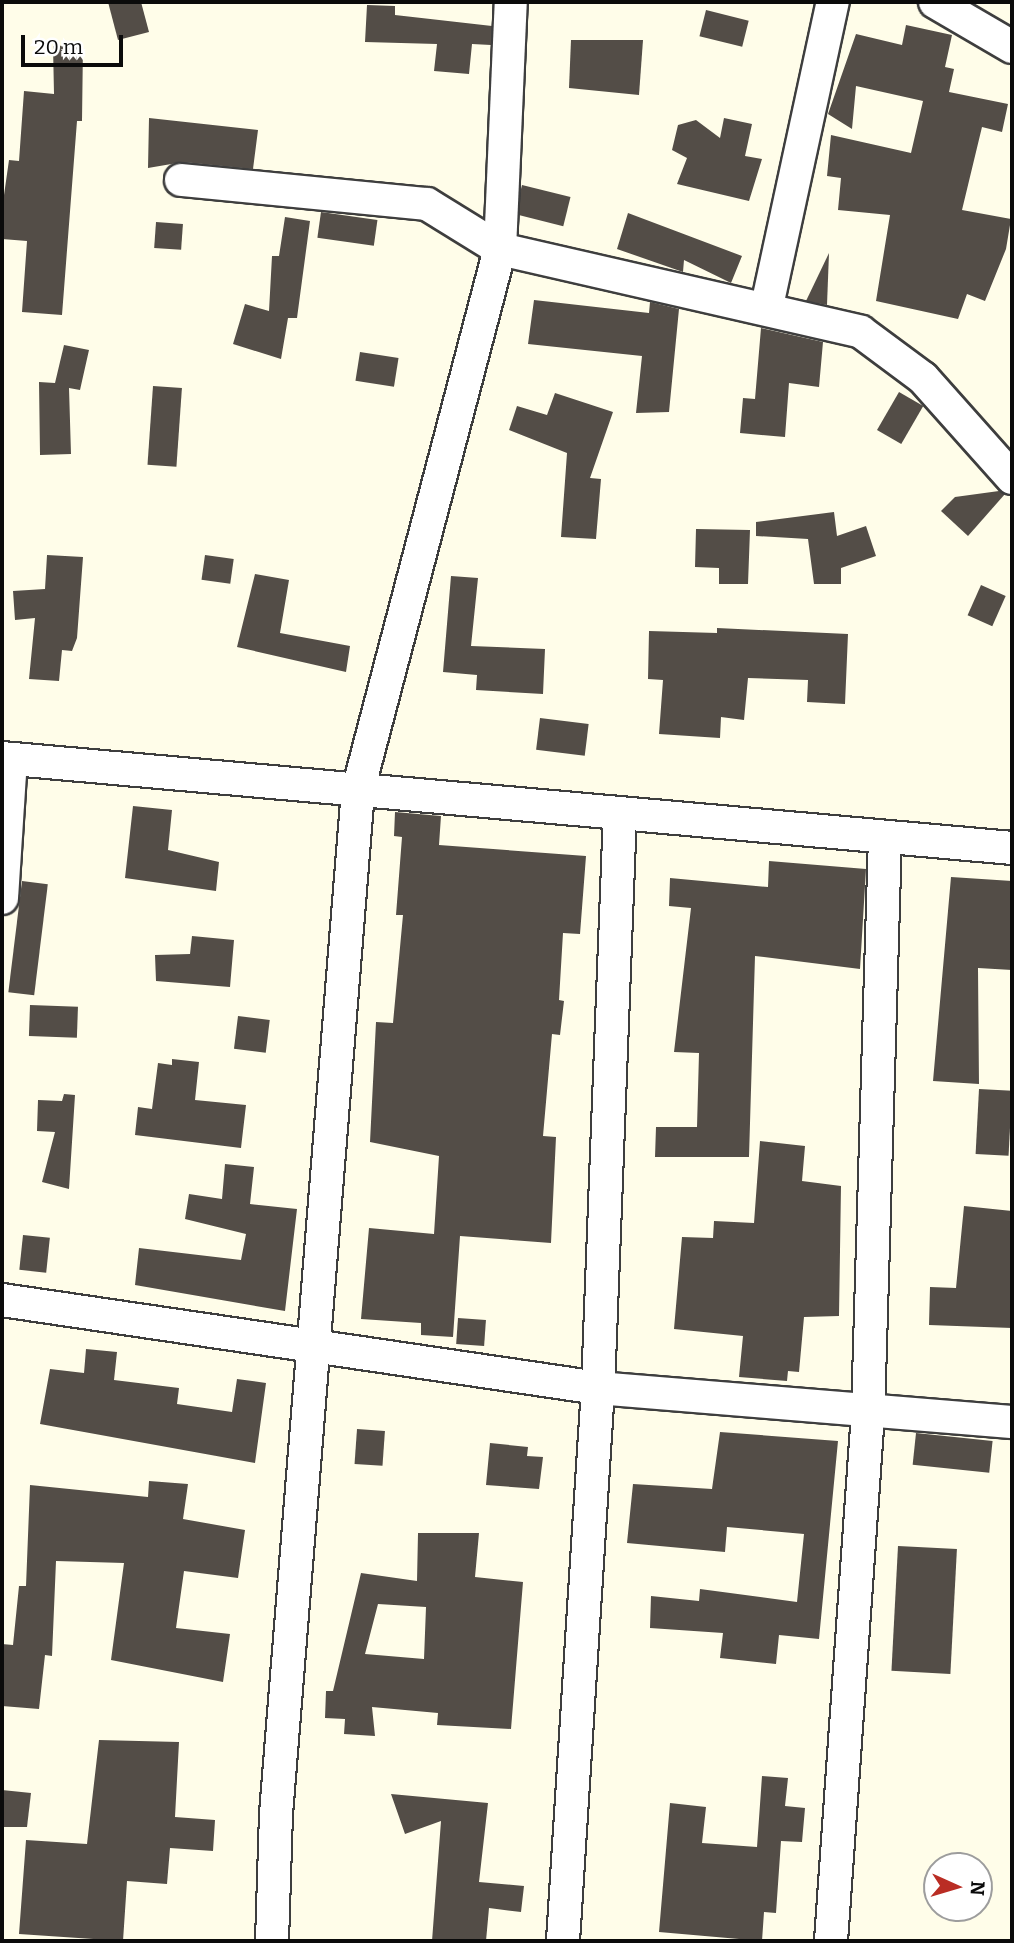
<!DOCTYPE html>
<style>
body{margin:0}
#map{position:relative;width:1014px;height:1943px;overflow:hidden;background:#fffde9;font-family:Bitter,serif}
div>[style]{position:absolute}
.building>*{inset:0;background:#534d47;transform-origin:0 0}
.roads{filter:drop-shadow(2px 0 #3e3e3e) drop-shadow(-2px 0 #3e3e3e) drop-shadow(0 2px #3e3e3e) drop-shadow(0 -2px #3e3e3e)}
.minor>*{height:32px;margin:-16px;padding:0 16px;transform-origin:16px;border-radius:16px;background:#fff}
span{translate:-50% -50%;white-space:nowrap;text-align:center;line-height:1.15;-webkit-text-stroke:7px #fff;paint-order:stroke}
.frame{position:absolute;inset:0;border:4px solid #0b0b0b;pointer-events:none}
.north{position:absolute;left:923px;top:1852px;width:70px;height:70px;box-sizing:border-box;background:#fff;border:2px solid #9d9d9d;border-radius:50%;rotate:94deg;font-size:19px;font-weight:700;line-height:28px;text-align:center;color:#0b0b0b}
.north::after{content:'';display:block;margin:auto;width:24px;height:32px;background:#ba2d24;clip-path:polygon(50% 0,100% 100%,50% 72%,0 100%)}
.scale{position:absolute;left:21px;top:35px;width:102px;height:32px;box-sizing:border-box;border:4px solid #0b0b0b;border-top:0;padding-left:9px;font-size:21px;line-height:24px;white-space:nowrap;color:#0b0b0b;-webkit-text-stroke:5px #fff;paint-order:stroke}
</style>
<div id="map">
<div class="building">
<i style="clip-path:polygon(108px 2px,141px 2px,149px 32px,118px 40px)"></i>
<i style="clip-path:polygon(367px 5px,395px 6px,395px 15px,492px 26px,491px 45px,472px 44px,469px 74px,434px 71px,437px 44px,365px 42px)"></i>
<i style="left:706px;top:10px;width:44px;height:27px;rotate:14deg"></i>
<i style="clip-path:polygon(906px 25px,952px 35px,945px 67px,954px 69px,949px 92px,1008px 104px,1002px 132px,982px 127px,962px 210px,1011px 219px,1006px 249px,985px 301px,967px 294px,958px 319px,876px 301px,890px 215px,838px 210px,841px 178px,827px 176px,831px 135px,911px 153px,923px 101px,856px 86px,852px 129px,828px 114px,856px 34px,902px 45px)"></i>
<i style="clip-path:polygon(571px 40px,643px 40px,639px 95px,569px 88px)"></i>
<i style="clip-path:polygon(83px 45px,82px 121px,77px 121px,62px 315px,22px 312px,27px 241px,2px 239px,2px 209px,9px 160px,19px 161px,24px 91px,54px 94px,53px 46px)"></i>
<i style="clip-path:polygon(149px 118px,258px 130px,253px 169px,183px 162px,148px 168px)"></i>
<i style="clip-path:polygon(724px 118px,752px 124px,745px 156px,762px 159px,749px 201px,677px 184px,687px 158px,672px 150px,678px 125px,696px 120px,720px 138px)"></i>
<i style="left:522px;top:185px;width:50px;height:30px;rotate:14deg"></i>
<i style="left:321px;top:212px;width:57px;height:26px;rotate:8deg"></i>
<i style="clip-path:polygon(628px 213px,742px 256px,731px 283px,684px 260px,683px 272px,617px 249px)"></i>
<i style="clip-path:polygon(285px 217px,310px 221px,297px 318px,288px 318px,281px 359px,233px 344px,245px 304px,269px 311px,272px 256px,279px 256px)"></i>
<i style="left:156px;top:222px;width:27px;height:26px;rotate:4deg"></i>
<i style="clip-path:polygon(829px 253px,827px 305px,806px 301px)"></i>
<i style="clip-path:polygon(534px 300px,649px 313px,650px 302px,679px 309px,669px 412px,636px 413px,642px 356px,528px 344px)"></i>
<i style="clip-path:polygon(761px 328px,823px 342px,819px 387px,789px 383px,785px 437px,740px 433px,743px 398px,755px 399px)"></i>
<i style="clip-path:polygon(64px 345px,89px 350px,80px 390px,69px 388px,71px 454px,40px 455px,39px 382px,55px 383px)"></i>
<i style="left:360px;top:352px;width:39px;height:29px;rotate:9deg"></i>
<i style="left:153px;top:386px;width:29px;height:79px;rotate:4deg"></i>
<i style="left:899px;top:392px;width:28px;height:44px;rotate:30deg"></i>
<i style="clip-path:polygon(555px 393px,613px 412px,590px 478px,601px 479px,596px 539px,561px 537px,567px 453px,509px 430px,517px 406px,547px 415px)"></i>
<i style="clip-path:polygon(999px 491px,1005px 494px,968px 536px,941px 511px,955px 497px)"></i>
<i style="clip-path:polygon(834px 512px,837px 536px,866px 526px,876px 556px,841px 568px,841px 584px,814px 584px,808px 539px,756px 536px,756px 522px)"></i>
<i style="clip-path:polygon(696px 529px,750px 530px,748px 584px,719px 584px,719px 568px,695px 567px)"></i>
<i style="clip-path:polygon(47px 555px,83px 557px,77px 638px,72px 651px,62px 650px,59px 681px,29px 679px,35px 618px,15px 620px,13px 591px,45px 589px)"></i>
<i style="left:205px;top:555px;width:29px;height:25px;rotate:8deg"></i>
<i style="clip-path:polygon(255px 574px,289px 580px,280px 633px,350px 646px,346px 672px,237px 647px)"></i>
<i style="clip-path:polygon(451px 576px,478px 578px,471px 646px,545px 649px,543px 694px,476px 690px,477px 675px,443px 672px)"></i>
<i style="left:981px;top:585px;width:27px;height:33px;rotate:24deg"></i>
<i style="clip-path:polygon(717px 628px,848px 634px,845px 704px,807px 702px,808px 680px,748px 678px,744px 720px,721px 717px,720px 738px,659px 734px,663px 680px,648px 679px,649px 631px,717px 633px)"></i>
<i style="left:540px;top:718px;width:49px;height:32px;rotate:7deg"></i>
<i style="clip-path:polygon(133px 806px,172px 810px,168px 850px,219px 862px,216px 891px,125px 878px)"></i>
<i style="clip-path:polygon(395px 812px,441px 816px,439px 845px,586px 856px,580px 934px,563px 933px,559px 1000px,564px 1001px,560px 1035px,552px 1034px,543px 1136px,556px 1137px,551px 1243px,460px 1236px,453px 1337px,421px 1335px,421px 1323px,361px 1319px,369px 1228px,434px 1234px,439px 1156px,370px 1142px,376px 1022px,393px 1023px,403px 915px,396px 915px,402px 837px,394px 836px)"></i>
<i style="clip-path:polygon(769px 861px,866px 869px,860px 969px,755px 956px,749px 1157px,655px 1157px,656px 1127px,697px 1127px,699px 1053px,674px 1052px,691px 908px,669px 906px,670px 878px,768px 887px)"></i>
<i style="clip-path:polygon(951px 877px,1012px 881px,1012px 970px,978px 968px,979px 1084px,933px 1081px)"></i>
<i style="left:22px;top:881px;width:26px;height:112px;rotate:7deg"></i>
<i style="clip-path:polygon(192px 936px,234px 940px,230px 987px,156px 981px,155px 955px,190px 954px)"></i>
<i style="left:30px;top:1005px;width:48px;height:31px;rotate:2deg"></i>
<i style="left:238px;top:1016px;width:32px;height:33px;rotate:7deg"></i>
<i style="clip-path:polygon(172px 1059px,199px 1062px,195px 1100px,246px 1105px,241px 1148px,135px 1135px,138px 1107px,152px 1109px,158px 1063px,172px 1065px)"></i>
<i style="left:979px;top:1089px;width:33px;height:65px;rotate:3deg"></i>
<i style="clip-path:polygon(64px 1094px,75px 1095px,69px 1189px,42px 1182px,55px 1132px,37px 1131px,38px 1100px,62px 1101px)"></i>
<i style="clip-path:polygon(760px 1141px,805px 1146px,802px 1181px,841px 1186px,839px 1316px,804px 1317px,799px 1372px,788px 1371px,787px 1381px,739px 1377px,743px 1336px,674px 1329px,682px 1237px,713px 1238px,714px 1221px,754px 1223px)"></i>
<i style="clip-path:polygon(225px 1164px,254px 1167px,250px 1204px,297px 1209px,285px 1311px,135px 1285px,139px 1248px,241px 1260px,246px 1234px,185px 1219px,189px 1194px,222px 1199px)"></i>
<i style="clip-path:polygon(964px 1206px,1012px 1211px,1012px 1328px,929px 1325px,930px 1287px,956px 1288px)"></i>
<i style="left:23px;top:1235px;width:27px;height:35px;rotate:6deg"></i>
<i style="left:458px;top:1318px;width:28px;height:26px;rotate:4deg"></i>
<i style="clip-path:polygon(86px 1349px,117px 1352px,114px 1380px,179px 1388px,177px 1404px,232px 1412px,237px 1379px,266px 1383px,255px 1463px,40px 1424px,50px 1369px,84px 1373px)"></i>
<i style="left:357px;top:1429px;width:28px;height:35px;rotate:4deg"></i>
<i style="clip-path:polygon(720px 1432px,838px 1441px,819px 1639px,779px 1635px,776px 1664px,720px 1658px,723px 1633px,650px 1628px,651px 1596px,699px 1601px,700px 1589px,797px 1602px,804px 1534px,727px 1527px,725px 1552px,627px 1543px,633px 1484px,712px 1489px)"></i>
<i style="left:916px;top:1433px;width:77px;height:32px;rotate:6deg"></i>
<i style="clip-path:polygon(490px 1443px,528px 1447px,527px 1456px,543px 1457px,539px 1489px,486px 1485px)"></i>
<i style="clip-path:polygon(149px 1481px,188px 1484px,183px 1519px,245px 1530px,238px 1578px,184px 1571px,176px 1628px,230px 1634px,223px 1682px,111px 1660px,124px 1563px,56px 1561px,52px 1656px,45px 1655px,39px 1709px,2px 1706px,2px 1644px,13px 1645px,19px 1586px,26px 1586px,30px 1485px,148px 1497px)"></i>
<i style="clip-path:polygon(evenodd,418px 1533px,479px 1533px,475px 1577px,523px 1582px,511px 1729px,437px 1725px,438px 1713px,372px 1707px,375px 1736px,344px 1734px,345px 1719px,325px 1718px,326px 1691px,333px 1691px,361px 1573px,417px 1581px,418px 1533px,378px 1604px,426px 1607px,424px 1659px,365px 1654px,378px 1604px)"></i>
<i style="left:898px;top:1546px;width:59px;height:125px;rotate:3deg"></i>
<i style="clip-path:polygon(99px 1740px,179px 1742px,175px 1817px,215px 1820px,213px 1851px,170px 1848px,167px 1884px,127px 1881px,123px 1941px,19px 1934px,26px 1840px,87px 1844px)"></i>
<i style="clip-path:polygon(762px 1776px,788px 1778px,785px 1806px,805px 1808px,802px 1842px,781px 1841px,776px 1913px,764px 1912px,762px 1941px,659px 1932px,670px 1803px,706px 1807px,702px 1843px,757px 1847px)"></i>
<i style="clip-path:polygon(2px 1790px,31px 1793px,27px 1827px,2px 1827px)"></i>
<i style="clip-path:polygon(391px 1794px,488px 1803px,479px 1882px,524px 1886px,521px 1912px,489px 1908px,486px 1941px,432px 1941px,441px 1821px,405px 1834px)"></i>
</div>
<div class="roads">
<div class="minor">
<i style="left:935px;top:2px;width:89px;rotate:30.3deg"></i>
<i style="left:181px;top:180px;width:247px;rotate:5.6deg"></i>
<i style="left:427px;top:204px;width:86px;rotate:31.7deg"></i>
<i style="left:500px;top:249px;width:370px;rotate:12.9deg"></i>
<i style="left:861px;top:332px;width:77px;rotate:36.6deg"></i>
<i style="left:923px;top:378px;width:134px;rotate:48.3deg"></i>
<i style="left:767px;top:306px;width:311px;rotate:-77.8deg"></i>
<i style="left:2px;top:758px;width:1014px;rotate:5.09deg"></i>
<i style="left:2px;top:898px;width:139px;rotate:-86.3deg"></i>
<i style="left:2px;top:1300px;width:602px;rotate:8.4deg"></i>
<i style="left:598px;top:1388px;width:415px;rotate:4.7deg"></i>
<i style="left:272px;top:1941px;width:127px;rotate:-88.2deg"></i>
<i style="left:276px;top:1814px;width:1027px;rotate:-85.42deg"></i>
<i style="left:358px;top:790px;width:559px;rotate:-75.29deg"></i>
<i style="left:500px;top:249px;width:247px;rotate:-87.5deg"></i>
<i style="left:563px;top:1941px;width:554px;rotate:-86.38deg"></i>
<i style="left:598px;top:1388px;width:575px;rotate:-87.81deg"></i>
<i style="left:831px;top:1941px;width:529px;rotate:-85.99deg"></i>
<i style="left:868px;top:1413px;width:576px;rotate:-88.31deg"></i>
</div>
</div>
<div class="frame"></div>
<div class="north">N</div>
<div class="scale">20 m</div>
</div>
